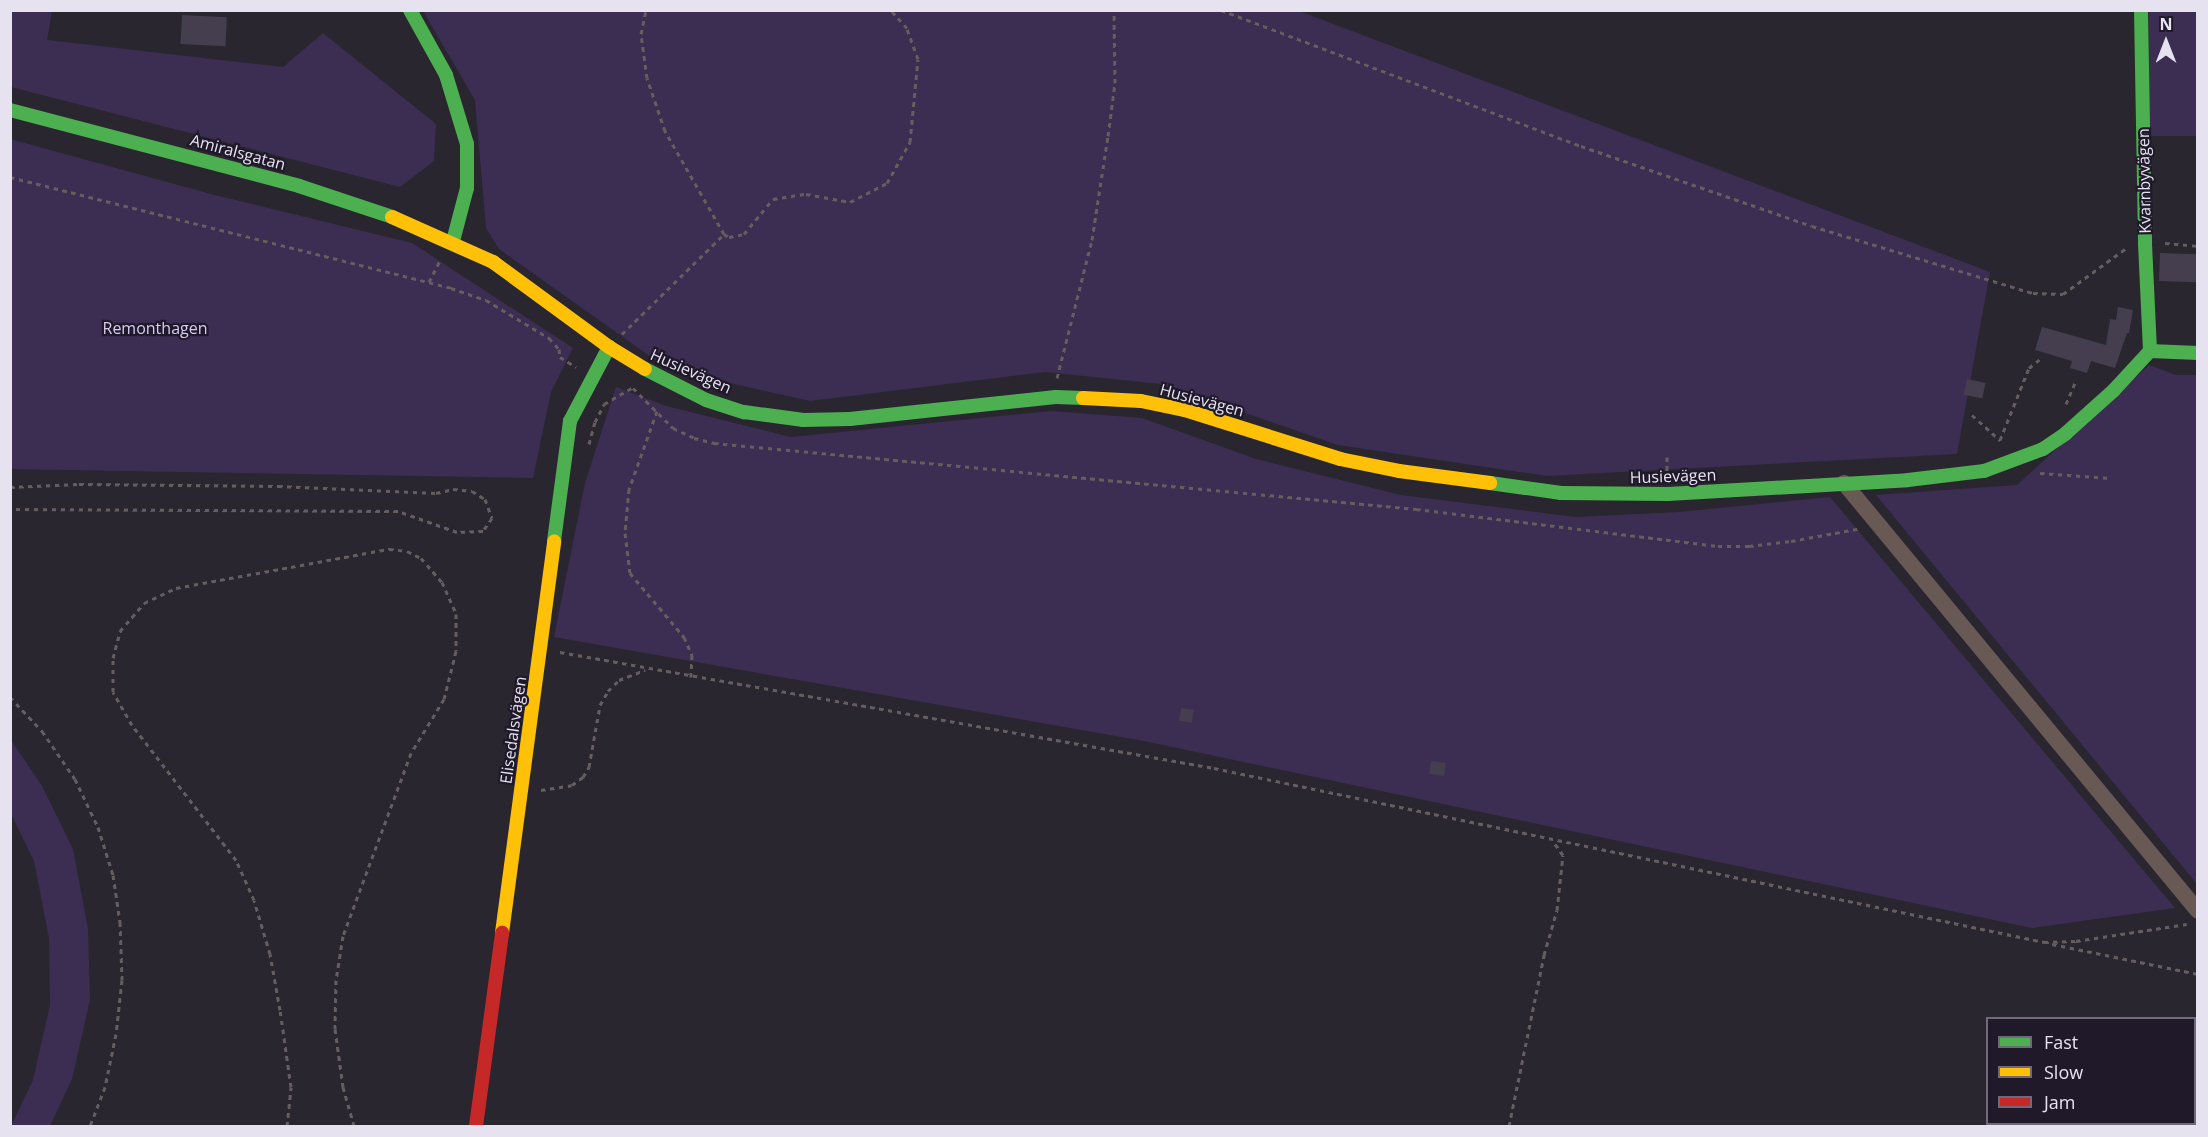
<!DOCTYPE html>
<meta charset="utf-8">
<style>
body{margin:0}
#map{position:relative;width:2208px;height:1137px;overflow:hidden;background:#292630;font-family:"Open Sans",sans-serif}
div>[style]{position:absolute}
.green>*{inset:0;background:#3b2e52;transform-origin:0 0}
.building>*{inset:0;background:#443e4f;transform-origin:0 0}
.path>*{height:3px;margin-top:-1.5px;transform-origin:0;background:repeating-linear-gradient(90deg,#665d5e 0 4.5px,transparent 0 9px)}
.street>*{height:16px;margin:-8px;padding:0 8px;transform-origin:8px;border-radius:8px;background:#695954}
.fast>*{height:14px;margin:-7px;padding:0 7px;transform-origin:7px;border-radius:7px;background:#4caf50}
.slow>*{height:14px;margin:-7px;padding:0 7px;transform-origin:7px;border-radius:7px;background:#ffc107}
.jam>*{height:14px;margin:-7px;padding:0 7px;transform-origin:7px;border-radius:7px;background:#c62828}
span{translate:-50% -50%;white-space:nowrap;text-align:center;line-height:1.15;-webkit-text-stroke:4.5px #1f192a;paint-order:stroke}
.street-label{font-size:16px;color:#e6e2ef}
.park-label{font-size:16px;color:#d7cbf3}
.frame{position:absolute;inset:0;border:12px solid #e6e2ef;pointer-events:none}
.legend{position:absolute;left:1986px;top:1017px;width:210px;height:108px;box-sizing:border-box;background:#1f192a;border:2px solid #6f6979;margin:0;padding:8px 10px;list-style:none;font-size:18px;color:#e6e2ef}
.legend li{display:flex;align-items:center;gap:12px;height:30px}
.legend b{width:30px;border:2px solid #6f6979}
.north{position:absolute;left:2136px;top:12px;width:60px;height:60px;-webkit-text-stroke:4px #1f192a;paint-order:stroke;rotate:0deg;font-size:16px;font-weight:700;line-height:24px;text-align:center;color:#e6e2ef}
.north::after{content:'';display:block;margin:auto;width:21px;height:27px;background:#e6e2ef;clip-path:polygon(50% 0,100% 100%,50% 72%,0 100%)}
</style>
<div id="map">
<div class="green">
<i style="clip-path:polygon(10px 11px,52px 11px,47px 40px,283px 67px,323px 33px,436px 124px,434px 161px,400px 187px,11px 87px)"></i>
<i style="clip-path:polygon(423px 11px,1299px 11px,1990px 272px,1957px 454px,1547px 476px,1338px 445px,1161px 384px,1045px 372px,810px 401px,668px 369px,499px 249px,486px 228px,475px 100px)"></i>
<i style="left:2149px;top:11px;width:48px;height:125px"></i>
<i style="clip-path:polygon(10px 139px,211px 194px,412px 243px,573px 348px,551px 392px,533px 478px,11px 469px)"></i>
<i style="clip-path:polygon(2149px 365px,2176px 375px,2197px 375px,2197px 884px,1876px 495px,2017px 485px)"></i>
<i style="clip-path:polygon(616px 387px,666px 406px,791px 437px,1051px 411px,1142px 418px,1256px 459px,1401px 495px,1576px 517px,1679px 512px,1830px 497px,2175px 908px,2032px 928px,1144px 741px,554px 637px,585px 483px)"></i>
<i style="clip-path:polygon(11px 740px,42px 786px,73px 849px,88px 929px,90px 1000px,72px 1079px,50px 1126px,11px 1126px,33px 1080px,50px 1005px,49px 938px,34px 861px,11px 814px)"></i>
<i style="clip-path:polygon(2197px 1052px,2197px 1126px,2173px 1126px,2174px 1124px,2194px 1124px,2194px 1061px)"></i>
</div>
<div class="building">
<i style="left:182px;top:15px;width:45px;height:29px;rotate:3deg"></i>
<i style="left:2160px;top:253px;width:38px;height:28px;rotate:2deg"></i>
<i style="clip-path:polygon(2118px 307px,2133px 310px,2129px 333px,2127px 333px,2115px 368px,2091px 361px,2087px 373px,2070px 368px,2072px 361px,2035px 350px,2042px 327px,2106px 345px,2110px 319px,2116px 320px)"></i>
<i style="left:1967px;top:379px;width:19px;height:16px;rotate:12deg"></i>
<i style="left:1181px;top:708px;width:13px;height:13px;rotate:9deg"></i>
<i style="left:1431px;top:761px;width:15px;height:13px;rotate:8deg"></i>
</div>
<div class="path">
<i style="left:1221px;top:10px;width:385px;rotate:20.7deg"></i>
<i style="left:1581px;top:146px;width:244px;rotate:19.1deg"></i>
<i style="left:1812px;top:226px;width:231px;rotate:16.9deg"></i>
<i style="left:2033px;top:293px;width:30px;rotate:2deg"></i>
<i style="left:2063px;top:294px;width:77px;rotate:-36deg"></i>
<i style="left:10px;top:177px;width:455px;rotate:14.1deg"></i>
<i style="left:451px;top:288px;width:37px;rotate:19deg"></i>
<i style="left:486px;top:300px;width:74px;rotate:31.1deg"></i>
<i style="left:549px;top:338px;width:15px;rotate:48deg"></i>
<i style="left:559px;top:349px;width:8px;rotate:83deg"></i>
<i style="left:560px;top:357px;width:19px;rotate:32deg"></i>
<i style="left:724px;top:234px;width:6px;rotate:31deg"></i>
<i style="left:729px;top:237px;width:15px;rotate:-11deg"></i>
<i style="left:744px;top:234px;width:45px;rotate:-50.4deg"></i>
<i style="left:773px;top:199px;width:33px;rotate:-9deg"></i>
<i style="left:806px;top:194px;width:45px;rotate:10.3deg"></i>
<i style="left:850px;top:202px;width:42px;rotate:-27.2deg"></i>
<i style="left:887px;top:183px;width:47px;rotate:-60.7deg"></i>
<i style="left:910px;top:142px;width:83px;rotate:-84.5deg"></i>
<i style="left:918px;top:59px;width:33px;rotate:-110deg"></i>
<i style="left:907px;top:28px;width:24px;rotate:-132deg"></i>
<i style="left:2165px;top:243px;width:33px;rotate:5deg"></i>
<i style="left:429px;top:282px;width:25px;rotate:-63deg"></i>
<i style="left:622px;top:334px;width:143px;rotate:-44.4deg"></i>
<i style="left:724px;top:234px;width:119px;rotate:-119.8deg"></i>
<i style="left:665px;top:131px;width:56px;rotate:-108.8deg"></i>
<i style="left:647px;top:78px;width:44px;rotate:-97.8deg"></i>
<i style="left:641px;top:34px;width:25px;rotate:-78deg"></i>
<i style="left:1057px;top:378px;width:142px;rotate:-75.8deg"></i>
<i style="left:1092px;top:240px;width:105px;rotate:-81.3deg"></i>
<i style="left:1108px;top:136px;width:53px;rotate:-82.5deg"></i>
<i style="left:1115px;top:83px;width:73px;rotate:-90.8deg"></i>
<i style="left:633px;top:388px;width:57px;rotate:45deg"></i>
<i style="left:673px;top:428px;width:23px;rotate:25deg"></i>
<i style="left:694px;top:438px;width:21px;rotate:14deg"></i>
<i style="left:714px;top:443px;width:705px;rotate:5.37deg"></i>
<i style="left:1416px;top:509px;width:304px;rotate:7deg"></i>
<i style="left:1718px;top:546px;width:31px"></i>
<i style="left:1749px;top:546px;width:42px;rotate:-6.8deg"></i>
<i style="left:1791px;top:541px;width:72px;rotate:-10.4deg"></i>
<i style="left:2066px;top:404px;width:25px;rotate:-67deg"></i>
<i style="left:657px;top:411px;width:83px;rotate:109.7deg"></i>
<i style="left:629px;top:489px;width:44px;rotate:95.2deg"></i>
<i style="left:625px;top:533px;width:40px;rotate:82.9deg"></i>
<i style="left:630px;top:573px;width:84px;rotate:49.8deg"></i>
<i style="left:684px;top:637px;width:20px;rotate:66deg"></i>
<i style="left:692px;top:655px;width:22px;rotate:93deg"></i>
<i style="left:1972px;top:415px;width:38px;rotate:42deg"></i>
<i style="left:2000px;top:440px;width:78px;rotate:-68.1deg"></i>
<i style="left:2029px;top:368px;width:14px;rotate:-39deg"></i>
<i style="left:589px;top:444px;width:23px;rotate:-75deg"></i>
<i style="left:595px;top:422px;width:20px;rotate:-63deg"></i>
<i style="left:604px;top:404px;width:34px;rotate:-30deg"></i>
<i style="left:1667px;top:457px;width:17px;rotate:90deg"></i>
<i style="left:2040px;top:473px;width:70px;rotate:4.1deg"></i>
<i style="left:10px;top:487px;width:69px;rotate:-2.5deg"></i>
<i style="left:79px;top:484px;width:199px;rotate:0.6deg"></i>
<i style="left:278px;top:486px;width:158px;rotate:2.5deg"></i>
<i style="left:436px;top:493px;width:17px;rotate:-13deg"></i>
<i style="left:453px;top:489px;width:19px;rotate:6deg"></i>
<i style="left:472px;top:491px;width:15px;rotate:32deg"></i>
<i style="left:485px;top:499px;width:20px;rotate:70deg"></i>
<i style="left:492px;top:518px;width:16px;rotate:125deg"></i>
<i style="left:483px;top:531px;width:26px;rotate:178deg"></i>
<i style="left:457px;top:532px;width:63px;rotate:-160.4deg"></i>
<i style="left:398px;top:511px;width:388px;rotate:-179.7deg"></i>
<i style="left:560px;top:652px;width:664px;rotate:10.06deg"></i>
<i style="left:1214px;top:768px;width:848px;rotate:11.84deg"></i>
<i style="left:2044px;top:942px;width:32px;rotate:-2deg"></i>
<i style="left:2076px;top:941px;width:112px;rotate:-8.7deg"></i>
<i style="left:10px;top:697px;width:47px;rotate:46.7deg"></i>
<i style="left:42px;top:731px;width:58px;rotate:55.5deg"></i>
<i style="left:75px;top:779px;width:53px;rotate:64.4deg"></i>
<i style="left:98px;top:827px;width:50px;rotate:72.6deg"></i>
<i style="left:113px;top:875px;width:48px;rotate:81.5deg"></i>
<i style="left:120px;top:922px;width:58px;rotate:88deg"></i>
<i style="left:122px;top:980px;width:54px;rotate:96.3deg"></i>
<i style="left:116px;top:1034px;width:54px;rotate:101.7deg"></i>
<i style="left:105px;top:1087px;width:42px;rotate:111deg"></i>
<i style="left:541px;top:790px;width:31px;rotate:-9deg"></i>
<i style="left:572px;top:785px;width:14px;rotate:-36deg"></i>
<i style="left:583px;top:777px;width:12px;rotate:-59deg"></i>
<i style="left:589px;top:767px;width:63px;rotate:-79.9deg"></i>
<i style="left:600px;top:705px;width:16px;rotate:-60deg"></i>
<i style="left:608px;top:691px;width:16px;rotate:-45deg"></i>
<i style="left:619px;top:680px;width:28px;rotate:-21deg"></i>
<i style="left:2052px;top:944px;width:149px;rotate:11.6deg"></i>
<i style="left:287px;top:1126px;width:39px;rotate:-84deg"></i>
<i style="left:291px;top:1087px;width:78px;rotate:-98.1deg"></i>
<i style="left:280px;top:1010px;width:57px;rotate:-100.1deg"></i>
<i style="left:270px;top:954px;width:56px;rotate:-106.5deg"></i>
<i style="left:254px;top:900px;width:44px;rotate:-114.2deg"></i>
<i style="left:236px;top:860px;width:170px;rotate:-127.6deg"></i>
<i style="left:132px;top:725px;width:38px;rotate:-120deg"></i>
<i style="left:113px;top:692px;width:34px;rotate:-90deg"></i>
<i style="left:113px;top:658px;width:28px;rotate:-75deg"></i>
<i style="left:120px;top:631px;width:37px;rotate:-49deg"></i>
<i style="left:144px;top:603px;width:35px;rotate:-25deg"></i>
<i style="left:176px;top:588px;width:217px;rotate:-10.4deg"></i>
<i style="left:389px;top:549px;width:18px;rotate:6deg"></i>
<i style="left:407px;top:551px;width:16px;rotate:27deg"></i>
<i style="left:421px;top:558px;width:32px;rotate:49deg"></i>
<i style="left:442px;top:582px;width:35px;rotate:66deg"></i>
<i style="left:456px;top:614px;width:37px;rotate:90deg"></i>
<i style="left:456px;top:651px;width:49px;rotate:104deg"></i>
<i style="left:444px;top:699px;width:63px;rotate:121.4deg"></i>
<i style="left:411px;top:753px;width:195px;rotate:110.4deg"></i>
<i style="left:343px;top:936px;width:45px;rotate:99deg"></i>
<i style="left:336px;top:980px;width:49px;rotate:91.2deg"></i>
<i style="left:335px;top:1029px;width:59px;rotate:82.1deg"></i>
<i style="left:343px;top:1087px;width:41px;rotate:74.2deg"></i>
<i style="left:1509px;top:1126px;width:175px;rotate:-78.4deg"></i>
<i style="left:1544px;top:955px;width:47px;rotate:-73.9deg"></i>
<i style="left:1557px;top:910px;width:55px;rotate:-83.8deg"></i>
<i style="left:1563px;top:855px;width:17px;rotate:-126deg"></i>
</div>
<div class="street">
<i style="left:1844px;top:483px;width:555px;rotate:50.41deg"></i>
<i style="left:2194px;top:1040px;width:10px;rotate:-66deg"></i>
<i style="left:2166px;top:1126px;width:2px;rotate:-63deg"></i>
</div>
<div class="fast">
<i style="left:410px;top:10px;width:74px;rotate:61deg"></i>
<i style="left:446px;top:75px;width:72px;rotate:73.1deg"></i>
<i style="left:467px;top:144px;width:44px;rotate:90deg"></i>
<i style="left:467px;top:188px;width:55px;rotate:104.8deg"></i>
<i style="left:2141px;top:10px;width:234px;rotate:89deg"></i>
<i style="left:2145px;top:244px;width:107px;rotate:87.3deg"></i>
<i style="left:10px;top:110px;width:299px;rotate:14.7deg"></i>
<i style="left:299px;top:186px;width:98px;rotate:18.4deg"></i>
<i style="left:2150px;top:351px;width:48px;rotate:2.4deg"></i>
<i style="left:645px;top:369px;width:68px;rotate:26.9deg"></i>
<i style="left:706px;top:400px;width:40px;rotate:18deg"></i>
<i style="left:744px;top:412px;width:60px;rotate:7.7deg"></i>
<i style="left:803px;top:420px;width:47px;rotate:-1.2deg"></i>
<i style="left:850px;top:419px;width:207px;rotate:-6.1deg"></i>
<i style="left:1056px;top:397px;width:27px;rotate:2deg"></i>
<i style="left:1490px;top:483px;width:72px;rotate:8deg"></i>
<i style="left:1561px;top:493px;width:107px;rotate:0.5deg"></i>
<i style="left:1668px;top:494px;width:240px;rotate:-3.3deg"></i>
<i style="left:1908px;top:480px;width:77px;rotate:-6.8deg"></i>
<i style="left:1984px;top:471px;width:63px;rotate:-20.4deg"></i>
<i style="left:2043px;top:449px;width:27px;rotate:-34deg"></i>
<i style="left:2065px;top:434px;width:66px;rotate:-41.9deg"></i>
<i style="left:2114px;top:390px;width:53px;rotate:-47.3deg"></i>
<i style="left:554px;top:541px;width:121px;rotate:-82.4deg"></i>
<i style="left:570px;top:421px;width:84px;rotate:-62.2deg"></i>
</div>
<div class="slow">
<i style="left:392px;top:217px;width:111px;rotate:24deg"></i>
<i style="left:493px;top:262px;width:144px;rotate:36.2deg"></i>
<i style="left:609px;top:347px;width:42px;rotate:31.4deg"></i>
<i style="left:1083px;top:398px;width:58px;rotate:3deg"></i>
<i style="left:1141px;top:401px;width:45px;rotate:11.6deg"></i>
<i style="left:1185px;top:410px;width:163px;rotate:17.5deg"></i>
<i style="left:1340px;top:459px;width:60px;rotate:11.5deg"></i>
<i style="left:1399px;top:471px;width:92px;rotate:7.5deg"></i>
<i style="left:502px;top:933px;width:395px;rotate:-82.4deg"></i>
</div>
<div class="jam">
<i style="left:476px;top:1126px;width:195px;rotate:-82.3deg"></i>
</div>
<div class="street-label">
<span style="left:238px;top:152px;rotate:15deg">Amiralsgatan</span>
<span style="left:2144px;top:181px;rotate:-91deg">Kvarnbyvägen</span>
<span style="left:691px;top:371px;rotate:24deg">Husievägen</span>
<span style="left:1202px;top:400px;rotate:15deg">Husievägen</span>
<span style="left:1673px;top:476px;rotate:-2deg">Husievägen</span>
<span style="left:513px;top:730px;rotate:-82deg">Elisedalsvägen</span>
</div>
<div class="park-label">
<span style="left:155px;top:328px">Remonthagen</span>
</div>
<div class="frame"></div>
<ul class="legend">
<li><b style="height:8px;background:#4caf50"></b>Fast</li>
<li><b style="height:8px;background:#ffc107"></b>Slow</li>
<li><b style="height:8px;background:#c62828"></b>Jam</li>
</ul>
<div class="north">N</div>
</div>
